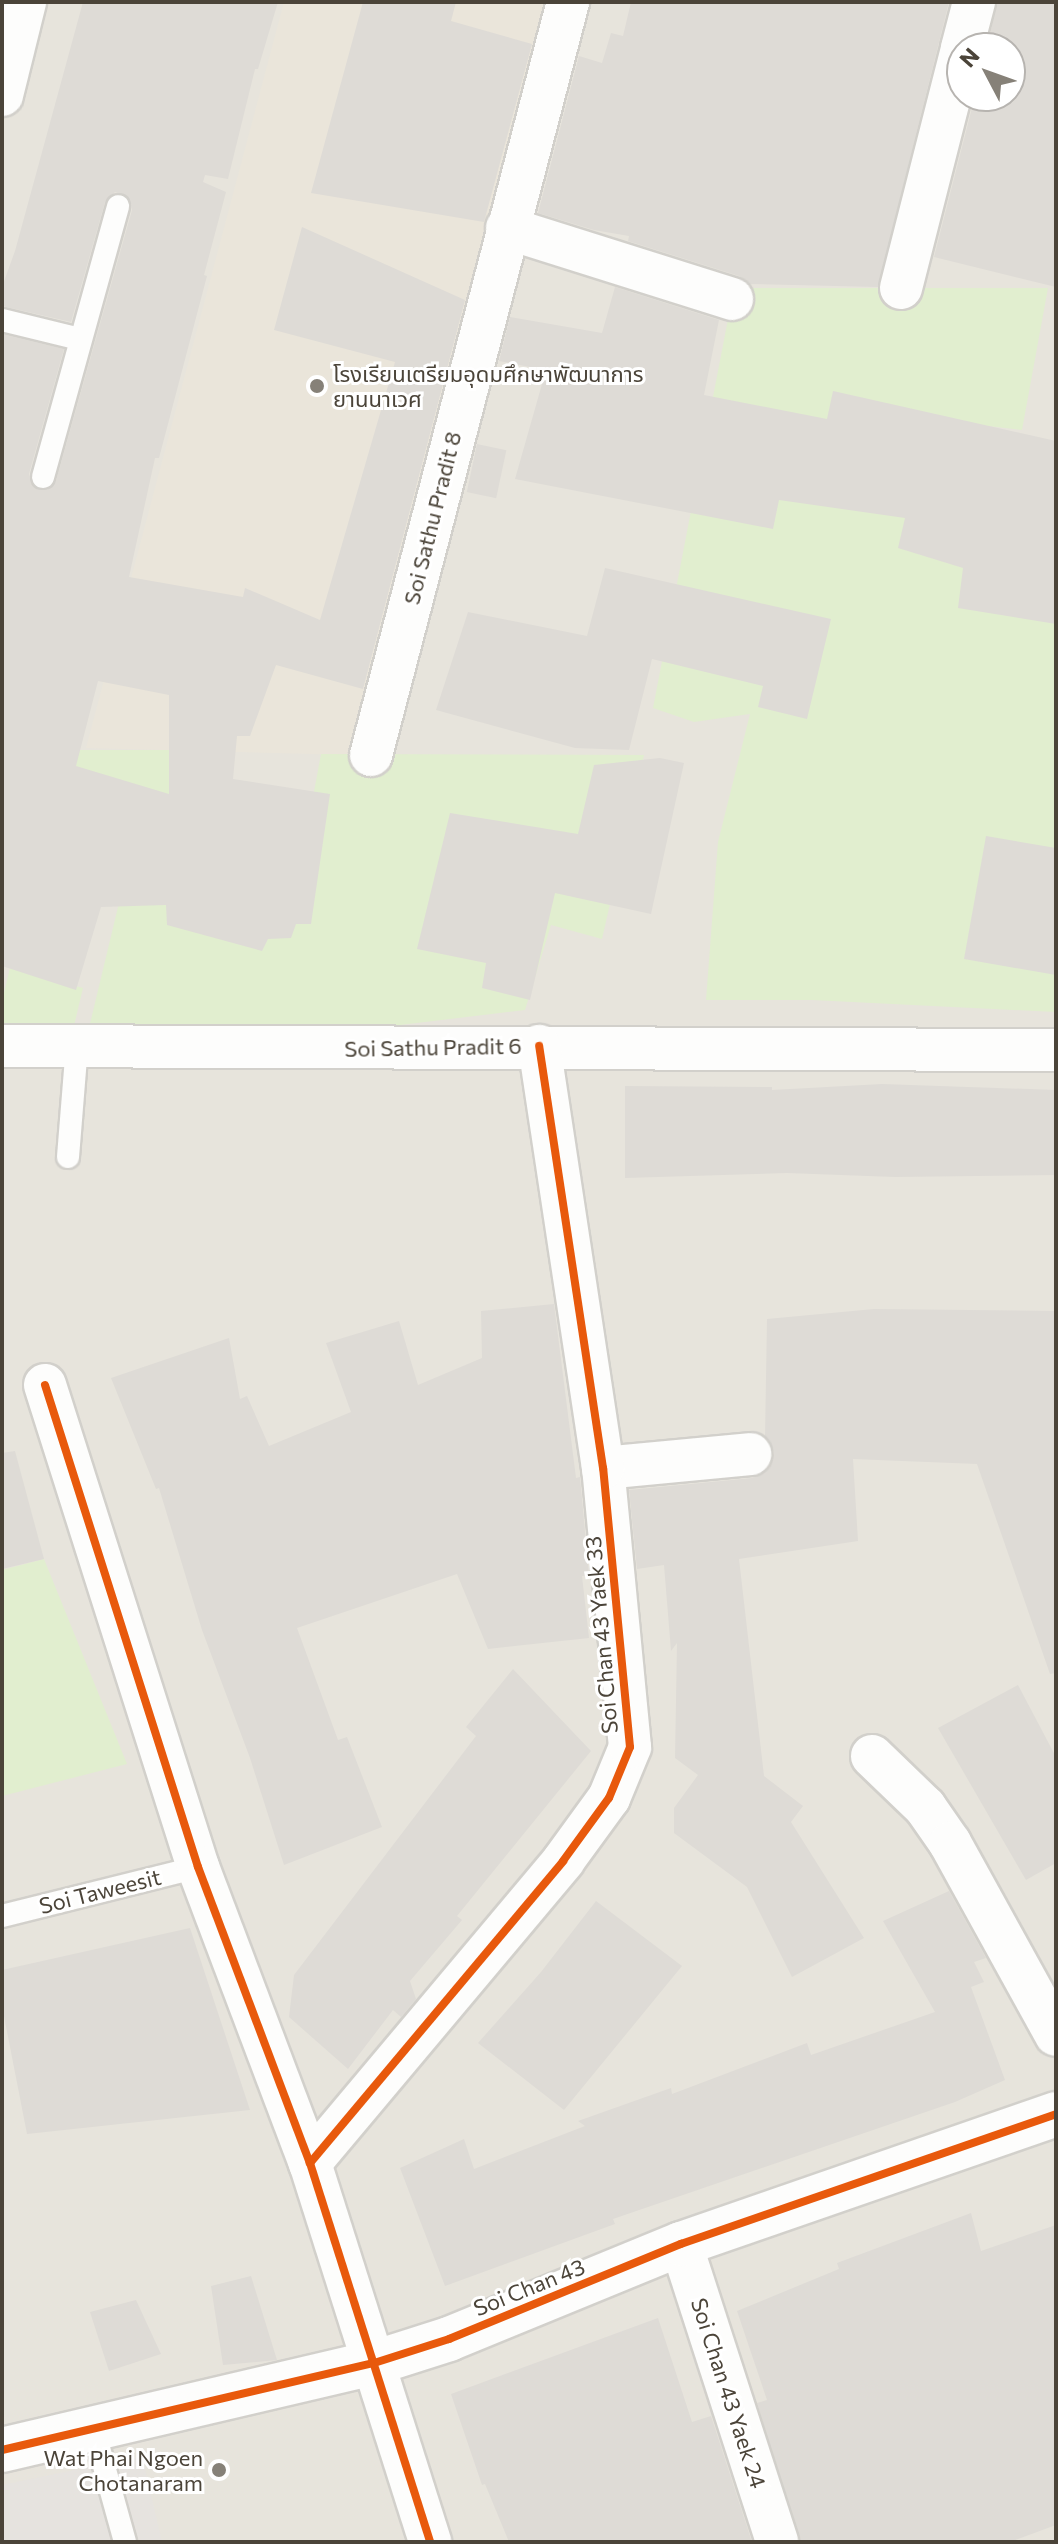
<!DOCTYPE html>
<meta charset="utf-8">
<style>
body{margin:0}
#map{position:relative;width:1058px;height:2544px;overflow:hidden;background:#f4f2ee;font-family:Commissioner,"Noto Sans Thai",sans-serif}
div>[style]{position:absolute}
.residential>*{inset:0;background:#e7e4dc}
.education>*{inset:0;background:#eae5da}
.green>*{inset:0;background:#e1eecf}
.parking>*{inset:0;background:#e6e3df}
.building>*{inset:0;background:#dedbd6;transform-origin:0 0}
.roads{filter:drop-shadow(2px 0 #d2d0cb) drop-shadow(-2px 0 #d2d0cb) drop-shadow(0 2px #d2d0cb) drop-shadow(0 -2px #d2d0cb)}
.service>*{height:22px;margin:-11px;padding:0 11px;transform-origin:11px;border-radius:11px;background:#fdfdfc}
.minor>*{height:42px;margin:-21px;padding:0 21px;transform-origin:21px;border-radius:21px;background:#fdfdfc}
.tertiary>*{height:44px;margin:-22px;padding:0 22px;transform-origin:22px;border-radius:22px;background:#fdfdfc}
.cycleway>*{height:8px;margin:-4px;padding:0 4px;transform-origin:4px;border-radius:4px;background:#e8590c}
.dots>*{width:22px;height:22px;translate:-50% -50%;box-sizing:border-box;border:4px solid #fff;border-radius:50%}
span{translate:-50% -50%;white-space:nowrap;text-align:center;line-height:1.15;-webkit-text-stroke:6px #fff;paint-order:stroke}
.poi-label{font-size:22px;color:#4b4439}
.left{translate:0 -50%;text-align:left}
.right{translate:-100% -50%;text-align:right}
.street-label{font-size:22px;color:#4b4439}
.frame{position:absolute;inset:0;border:4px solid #4b4439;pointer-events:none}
.north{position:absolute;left:946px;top:32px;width:80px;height:80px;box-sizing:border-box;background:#fff;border:2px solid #b7b4b0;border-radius:50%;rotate:311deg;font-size:22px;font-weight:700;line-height:32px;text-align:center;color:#4b4439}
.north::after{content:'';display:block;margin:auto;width:28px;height:36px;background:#868178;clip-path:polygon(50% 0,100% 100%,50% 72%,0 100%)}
</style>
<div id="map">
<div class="residential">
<i style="clip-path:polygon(evenodd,2px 2px,1056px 2px,1056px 2542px,2px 2542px,2px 2px,962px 48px,1010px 48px,1010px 96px,962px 96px,962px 48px)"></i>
</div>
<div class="education">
<i style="clip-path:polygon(284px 2px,552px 2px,353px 755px,86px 748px)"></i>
</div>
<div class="green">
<i style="clip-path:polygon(734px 288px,1048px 288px,1022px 430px,988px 426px,1056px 556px,1056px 1012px,812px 1000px,706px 1000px,718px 842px,750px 714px,694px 722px,653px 708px)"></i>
<i style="clip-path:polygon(64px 750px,184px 750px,291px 915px,321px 754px,644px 755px,602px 939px,551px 925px,525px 1010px,350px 1031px,88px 1032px,142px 807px,58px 774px)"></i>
<i style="clip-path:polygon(10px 968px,83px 988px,73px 1030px,2px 1029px,2px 1001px)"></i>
<i style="clip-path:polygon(44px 1559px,127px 1764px,2px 1796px,2px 1570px)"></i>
</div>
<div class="parking">
<i style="clip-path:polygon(142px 2456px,162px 2542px,2px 2542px,2px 2485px)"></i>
</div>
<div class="building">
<i style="clip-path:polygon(evenodd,83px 2px,278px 2px,258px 69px,255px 69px,228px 179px,205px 175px,203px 182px,226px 192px,204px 275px,207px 276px,159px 458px,155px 458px,129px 577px,243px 597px,245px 588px,320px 620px,395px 362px,274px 330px,302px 227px,465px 300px,363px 689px,276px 665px,250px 736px,237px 736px,233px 779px,330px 794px,311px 924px,296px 924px,291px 938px,268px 939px,262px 951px,167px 925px,166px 905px,101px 907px,76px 990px,2px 966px,2px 334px,64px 349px,29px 474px,34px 487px,47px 490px,56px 481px,132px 210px,128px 197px,115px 192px,105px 202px,71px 322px,2px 306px,2px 287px,15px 251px,83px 2px,98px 681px,169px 695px,169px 794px,76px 766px,98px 681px)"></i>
<i style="clip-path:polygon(363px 2px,456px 2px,451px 21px,532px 44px,484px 222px,311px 193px)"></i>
<i style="clip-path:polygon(631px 2px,949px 2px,878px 287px,751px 284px,739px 276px,628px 241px,629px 236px,594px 230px,538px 213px,579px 56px,602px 63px,611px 33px,623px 36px)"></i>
<i style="clip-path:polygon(997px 2px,1056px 2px,1056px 287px,934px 257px,975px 96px,1010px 96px,1010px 48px,987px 48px)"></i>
<i style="clip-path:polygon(615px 287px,719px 320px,704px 395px,827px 419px,833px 391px,1056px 441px,1056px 624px,958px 608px,963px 568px,898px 548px,905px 518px,779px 500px,773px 529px,515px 479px,546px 370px,499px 361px,510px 317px,602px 333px)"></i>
<i style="left:477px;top:444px;width:30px;height:49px;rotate:12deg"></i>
<i style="clip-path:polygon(605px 568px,831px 619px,807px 719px,758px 707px,763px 686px,652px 659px,629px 750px,575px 748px,436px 710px,468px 612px,587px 636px)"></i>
<i style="clip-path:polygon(660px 758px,684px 763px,651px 914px,555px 893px,530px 1000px,482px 988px,486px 963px,417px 949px,450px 813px,578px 834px,594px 765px)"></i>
<i style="clip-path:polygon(986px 836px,1056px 848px,1056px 975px,964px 959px)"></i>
<i style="clip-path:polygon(882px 1084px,1056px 1090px,1056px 1175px,895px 1177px,787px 1173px,625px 1178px,625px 1086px,772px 1087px,772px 1090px)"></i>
<i style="clip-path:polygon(554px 1304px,576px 1478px,580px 1477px,589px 1575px,582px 1576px,589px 1638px,488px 1649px,457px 1574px,297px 1628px,338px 1740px,347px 1737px,382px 1827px,284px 1865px,250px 1758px,187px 1590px,202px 1630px,159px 1488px,156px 1489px,111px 1378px,229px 1338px,240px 1399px,247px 1396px,269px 1446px,351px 1412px,326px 1343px,399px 1321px,418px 1385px,482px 1358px,481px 1311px)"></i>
<i style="clip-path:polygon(874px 1309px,1056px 1311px,1056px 1673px,1050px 1674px,977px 1464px,853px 1459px,858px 1541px,739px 1559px,764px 1776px,803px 1806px,791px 1822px,864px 1938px,792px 1977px,747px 1887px,674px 1833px,674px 1808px,698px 1775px,675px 1758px,677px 1643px,671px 1651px,664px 1565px,637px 1569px,629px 1490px,752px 1478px,764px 1473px,771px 1465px,774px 1452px,765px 1437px,767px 1319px)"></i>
<i style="clip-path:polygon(15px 1451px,44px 1559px,2px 1569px,2px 1453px)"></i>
<i style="clip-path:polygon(513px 1669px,591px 1751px,457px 1916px,462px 1920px,410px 1981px,416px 1999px,401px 2017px,393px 2010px,348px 2069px,289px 2017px,294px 1975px,476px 1736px,466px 1727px)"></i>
<i style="clip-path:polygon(1018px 1685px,1056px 1757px,1056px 1863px,1026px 1880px,938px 1728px)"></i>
<i style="clip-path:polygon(949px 1891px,986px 1958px,974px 1962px,984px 1982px,971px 1987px,1005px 2080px,955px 2102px,613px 2219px,615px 2224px,445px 2286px,400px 2168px,464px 2139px,474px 2169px,585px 2126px,578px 2121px,671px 2088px,672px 2094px,807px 2043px,811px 2055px,935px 2012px,883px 1921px)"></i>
<i style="clip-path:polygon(596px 1901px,682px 1966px,564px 2110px,478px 2043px,541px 1972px)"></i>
<i style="clip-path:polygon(190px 1928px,250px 2110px,27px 2134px,2px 2006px,2px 1970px)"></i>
<i style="clip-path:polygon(971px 2213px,981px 2251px,1056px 2225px,1056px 2525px,1010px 2542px,800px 2542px,757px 2403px,767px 2400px,737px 2311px,839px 2269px,837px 2263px)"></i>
<i style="clip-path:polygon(251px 2276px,277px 2360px,223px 2365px,211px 2286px)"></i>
<i style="clip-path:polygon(136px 2300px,161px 2354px,109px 2371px,90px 2312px)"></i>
<i style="clip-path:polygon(658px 2318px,692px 2422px,711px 2416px,752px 2542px,509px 2542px,485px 2484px,482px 2485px,451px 2394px)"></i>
</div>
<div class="roads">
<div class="service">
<i style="left:2px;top:320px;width:80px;rotate:13.7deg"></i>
<i style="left:43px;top:477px;width:281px;rotate:-74.5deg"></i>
<i style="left:68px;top:1157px;width:111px;rotate:-85.4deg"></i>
<i style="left:2px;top:1916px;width:202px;rotate:-14deg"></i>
<i style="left:94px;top:2430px;width:116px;rotate:74.5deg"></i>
</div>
<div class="minor">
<i style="left:962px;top:48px;width:48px;rotate:-75.4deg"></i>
<i style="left:2px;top:95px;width:96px;rotate:-76.1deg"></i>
<i style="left:507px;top:228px;width:236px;rotate:17.5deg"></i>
<i style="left:901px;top:288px;width:247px;rotate:-75.7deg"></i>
<i style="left:371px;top:755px;width:778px;rotate:-75.34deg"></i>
<i style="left:2px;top:1046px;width:1054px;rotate:0.22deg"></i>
<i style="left:45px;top:1385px;width:506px;rotate:72.39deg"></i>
<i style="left:198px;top:1867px;width:316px;rotate:69.3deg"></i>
<i style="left:310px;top:2163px;width:398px;rotate:72.4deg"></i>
<i style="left:603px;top:1468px;width:148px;rotate:-5.4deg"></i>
<i style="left:872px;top:1756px;width:74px;rotate:43.9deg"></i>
<i style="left:925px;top:1807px;width:44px;rotate:55.2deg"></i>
<i style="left:950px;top:1843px;width:219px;rotate:61.1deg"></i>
<i style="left:310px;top:2163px;width:394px;rotate:-50deg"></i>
<i style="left:563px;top:1861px;width:78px;rotate:-53.9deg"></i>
<i style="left:609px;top:1798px;width:55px;rotate:-67.6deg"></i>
<i style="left:630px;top:1747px;width:280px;rotate:-95.5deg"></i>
<i style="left:603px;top:1468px;width:427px;rotate:-98.6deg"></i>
<i style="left:681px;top:2244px;width:313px;rotate:72.1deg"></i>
</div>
<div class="tertiary">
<i style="left:2px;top:2450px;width:382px;rotate:-13.2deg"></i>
<i style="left:374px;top:2363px;width:79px;rotate:-17.7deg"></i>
<i style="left:449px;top:2339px;width:251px;rotate:-22.3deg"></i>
<i style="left:681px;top:2244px;width:397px;rotate:-19.1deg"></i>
</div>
</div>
<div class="cycleway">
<i style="left:45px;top:1385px;width:506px;rotate:72.39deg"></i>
<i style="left:198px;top:1867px;width:316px;rotate:69.3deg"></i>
<i style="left:310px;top:2163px;width:398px;rotate:72.4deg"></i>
<i style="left:310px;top:2163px;width:394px;rotate:-50deg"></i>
<i style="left:563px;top:1861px;width:78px;rotate:-53.9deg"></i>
<i style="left:609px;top:1798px;width:55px;rotate:-67.6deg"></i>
<i style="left:630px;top:1747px;width:280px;rotate:-95.5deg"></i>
<i style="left:603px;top:1468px;width:427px;rotate:-98.6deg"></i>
<i style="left:2px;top:2450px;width:382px;rotate:-13.2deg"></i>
<i style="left:374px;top:2363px;width:79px;rotate:-17.7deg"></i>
<i style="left:449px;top:2339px;width:251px;rotate:-22.3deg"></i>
<i style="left:681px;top:2244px;width:397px;rotate:-19.1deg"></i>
</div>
<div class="dots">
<i style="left:317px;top:386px;background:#868178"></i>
<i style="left:219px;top:2470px;background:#868178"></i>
</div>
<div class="poi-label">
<span class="left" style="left:333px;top:386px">โรงเรียนเตรียมอุดมศึกษาพัฒนาการ<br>ยานนาเวศ</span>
<span class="right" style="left:203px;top:2470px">Wat Phai Ngoen<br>Chotanaram</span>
</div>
<div class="street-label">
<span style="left:432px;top:518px;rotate:-76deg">Soi Sathu Pradit 8</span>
<span style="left:433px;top:1047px;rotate:-1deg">Soi Sathu Pradit 6</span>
<span style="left:601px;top:1635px;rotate:-95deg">Soi Chan 43 Yaek 33</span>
<span style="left:100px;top:1891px;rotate:-14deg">Soi Taweesit</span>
<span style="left:529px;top:2287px;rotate:-22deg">Soi Chan 43</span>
<span style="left:729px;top:2393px;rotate:72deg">Soi Chan 43 Yaek 24</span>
</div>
<div class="frame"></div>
<div class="north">N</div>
</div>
